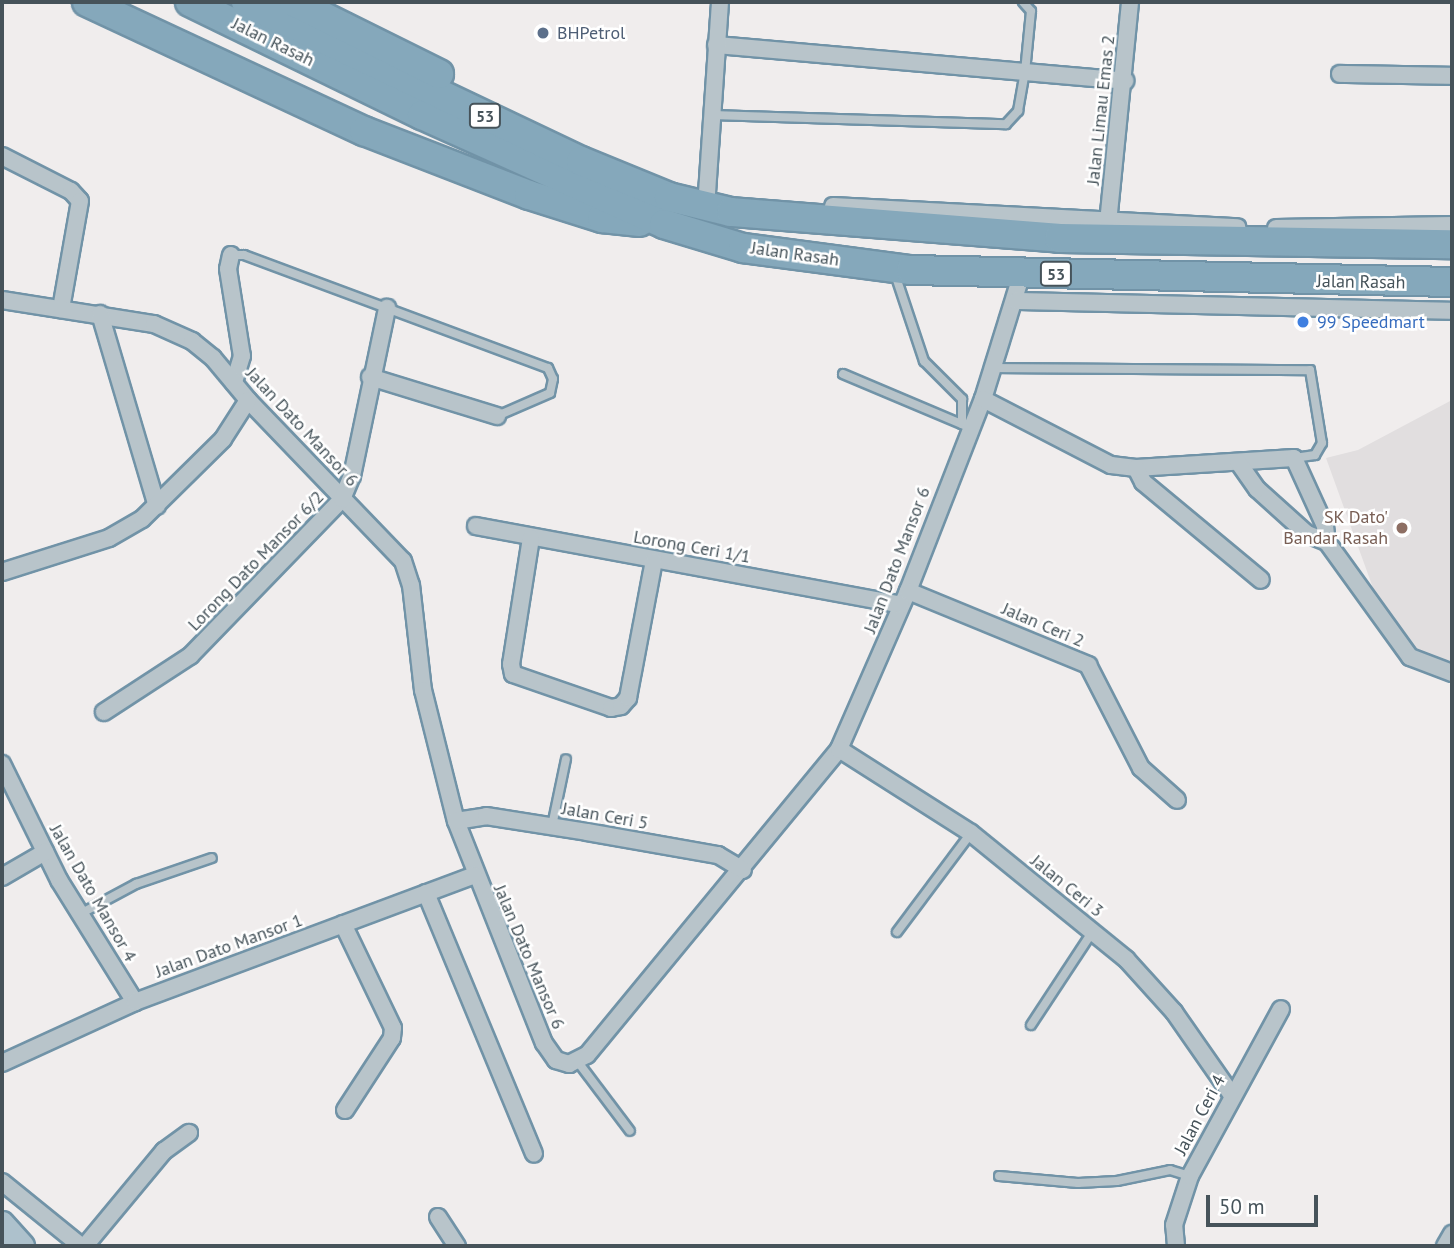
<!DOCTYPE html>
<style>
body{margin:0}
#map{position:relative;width:1454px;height:1248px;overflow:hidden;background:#f0eded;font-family:"PT Sans",sans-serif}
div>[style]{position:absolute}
.education>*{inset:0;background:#e1dedf}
.roads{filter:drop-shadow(2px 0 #7193a7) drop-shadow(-2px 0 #7193a7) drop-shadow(0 2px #7193a7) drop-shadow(0 -2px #7193a7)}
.lane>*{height:8px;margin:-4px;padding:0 4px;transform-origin:4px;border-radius:4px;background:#b8c4ca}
.street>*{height:16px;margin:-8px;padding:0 8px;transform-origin:8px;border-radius:8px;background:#b8c4ca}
.primary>*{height:24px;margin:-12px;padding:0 12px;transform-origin:12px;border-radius:12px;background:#adc1cc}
.highway>*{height:28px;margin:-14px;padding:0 14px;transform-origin:14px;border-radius:14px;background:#85a8bb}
.dots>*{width:19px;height:19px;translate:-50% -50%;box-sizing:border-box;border:4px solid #fff;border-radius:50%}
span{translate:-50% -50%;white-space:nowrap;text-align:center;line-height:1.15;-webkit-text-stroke:5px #fff;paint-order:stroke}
.shield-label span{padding:2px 5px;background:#fff;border:2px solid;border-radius:5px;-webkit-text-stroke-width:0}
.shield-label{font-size:16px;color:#46535a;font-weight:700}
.service-label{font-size:18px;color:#4e5e75}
.left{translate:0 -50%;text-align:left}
.street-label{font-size:18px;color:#46535a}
.shop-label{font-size:18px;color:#366cbe}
.education-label{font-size:18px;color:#785e54}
.right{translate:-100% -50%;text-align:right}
.frame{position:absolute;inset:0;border:4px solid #46535a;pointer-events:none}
.scale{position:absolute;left:1206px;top:1195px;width:112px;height:32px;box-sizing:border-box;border:4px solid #46535a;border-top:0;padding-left:9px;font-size:21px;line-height:24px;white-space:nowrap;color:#46535a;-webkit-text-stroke:5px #fff;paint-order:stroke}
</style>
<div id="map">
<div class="education">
<i style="clip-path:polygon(1452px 400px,1452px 661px,1434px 658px,1410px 644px,1377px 599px,1326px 458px,1358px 450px)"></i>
</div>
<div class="roads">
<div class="lane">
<i style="left:712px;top:115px;width:294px;rotate:1.8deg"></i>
<i style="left:1006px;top:124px;width:18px;rotate:-47deg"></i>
<i style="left:1018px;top:111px;width:40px;rotate:-80deg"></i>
<i style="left:1025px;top:72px;width:61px;rotate:-84.4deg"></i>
<i style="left:1031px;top:11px;width:12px;rotate:-132deg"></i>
<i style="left:231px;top:255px;width:13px"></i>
<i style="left:244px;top:255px;width:324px;rotate:20.4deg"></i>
<i style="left:548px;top:368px;width:12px;rotate:66deg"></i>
<i style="left:553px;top:379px;width:14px;rotate:102deg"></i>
<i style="left:550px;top:393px;width:58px;rotate:156.5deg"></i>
<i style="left:895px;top:274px;width:92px;rotate:71.6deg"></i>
<i style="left:924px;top:361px;width:54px;rotate:45deg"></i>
<i style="left:962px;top:399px;width:25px;rotate:90deg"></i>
<i style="left:993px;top:368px;width:317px;rotate:0.4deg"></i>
<i style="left:1310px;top:370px;width:74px;rotate:80.7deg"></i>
<i style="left:1322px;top:443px;width:14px;rotate:120deg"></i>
<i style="left:1315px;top:455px;width:21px;rotate:172deg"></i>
<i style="left:843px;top:374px;width:134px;rotate:22.9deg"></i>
<i style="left:552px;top:826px;width:68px;rotate:-78.2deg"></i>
<i style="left:80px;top:914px;width:64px;rotate:-28.2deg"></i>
<i style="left:136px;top:884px;width:80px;rotate:-18.9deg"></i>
<i style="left:897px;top:932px;width:124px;rotate:-53.2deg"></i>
<i style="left:1031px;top:1025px;width:113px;rotate:-56.6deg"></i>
<i style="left:578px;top:1062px;width:86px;rotate:53deg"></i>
<i style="left:999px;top:1176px;width:79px;rotate:5.1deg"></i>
<i style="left:1078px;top:1183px;width:39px;rotate:-3deg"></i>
<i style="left:1117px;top:1181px;width:54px;rotate:-11.7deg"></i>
<i style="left:1170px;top:1170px;width:21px;rotate:17deg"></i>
</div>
<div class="street">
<i style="left:716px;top:45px;width:411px;rotate:5deg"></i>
<i style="left:1340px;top:74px;width:112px;rotate:1deg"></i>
<i style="left:2px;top:156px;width:77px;rotate:26.9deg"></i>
<i style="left:71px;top:191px;width:13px;rotate:48deg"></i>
<i style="left:80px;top:201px;width:110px;rotate:100deg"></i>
<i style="left:707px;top:193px;width:191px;rotate:-86.1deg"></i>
<i style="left:833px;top:206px;width:405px;rotate:3deg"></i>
<i style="left:1108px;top:223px;width:222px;rotate:-84.3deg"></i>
<i style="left:1276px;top:228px;width:176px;rotate:-1deg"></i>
<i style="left:231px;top:255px;width:14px;rotate:102deg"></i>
<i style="left:228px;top:269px;width:88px;rotate:80.9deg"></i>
<i style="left:242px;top:356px;width:28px;rotate:107deg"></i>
<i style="left:2px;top:300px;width:154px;rotate:9deg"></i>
<i style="left:154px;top:324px;width:42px;rotate:24.1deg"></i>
<i style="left:192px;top:341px;width:27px;rotate:39deg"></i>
<i style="left:213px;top:358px;width:55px;rotate:50.2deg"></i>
<i style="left:248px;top:400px;width:223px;rotate:46.1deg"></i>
<i style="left:403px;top:561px;width:25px;rotate:72deg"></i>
<i style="left:411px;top:585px;width:106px;rotate:83.5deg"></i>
<i style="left:423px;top:690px;width:135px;rotate:75.9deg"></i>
<i style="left:456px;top:821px;width:239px;rotate:68.4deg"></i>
<i style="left:544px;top:1043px;width:21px;rotate:55deg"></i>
<i style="left:556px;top:1060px;width:14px;rotate:17deg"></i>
<i style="left:569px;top:1064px;width:20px;rotate:-27deg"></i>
<i style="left:587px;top:1055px;width:396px;rotate:-50.5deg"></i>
<i style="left:839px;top:749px;width:172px;rotate:-66.4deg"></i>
<i style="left:908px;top:591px;width:206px;rotate:-68.7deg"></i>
<i style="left:983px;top:399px;width:132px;rotate:-72.8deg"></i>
<i style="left:1016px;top:301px;width:436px;rotate:1.3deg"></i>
<i style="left:100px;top:314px;width:200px;rotate:73.5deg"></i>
<i style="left:370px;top:377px;width:133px;rotate:17.1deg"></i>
<i style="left:983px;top:399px;width:144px;rotate:27.3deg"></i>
<i style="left:1111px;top:465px;width:25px;rotate:7deg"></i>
<i style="left:1136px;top:468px;width:158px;rotate:-3.6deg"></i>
<i style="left:1294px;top:458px;width:75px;rotate:65.5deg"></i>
<i style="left:1325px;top:526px;width:16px;rotate:83deg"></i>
<i style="left:1327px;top:542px;width:22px;rotate:-158deg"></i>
<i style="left:1307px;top:534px;width:67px;rotate:-138deg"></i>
<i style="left:1257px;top:489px;width:33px;rotate:-125deg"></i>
<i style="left:1136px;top:468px;width:16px;rotate:63deg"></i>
<i style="left:1143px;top:482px;width:153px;rotate:39.7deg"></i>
<i style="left:476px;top:526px;width:432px;rotate:10.5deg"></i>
<i style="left:531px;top:538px;width:128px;rotate:99deg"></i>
<i style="left:511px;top:664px;width:10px;rotate:79deg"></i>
<i style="left:513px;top:674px;width:104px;rotate:19.1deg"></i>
<i style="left:611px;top:708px;width:10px;rotate:-11deg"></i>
<i style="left:621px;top:706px;width:11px;rotate:-49deg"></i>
<i style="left:628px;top:698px;width:139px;rotate:-79.3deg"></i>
<i style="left:1327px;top:542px;width:142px;rotate:54.2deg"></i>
<i style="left:1410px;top:657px;width:45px;rotate:20.9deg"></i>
<i style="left:2px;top:572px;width:112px;rotate:-17.6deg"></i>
<i style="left:109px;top:538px;width:38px;rotate:-30deg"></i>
<i style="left:142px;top:519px;width:114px;rotate:-44.6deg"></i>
<i style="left:223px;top:439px;width:46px;rotate:-57.3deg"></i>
<i style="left:908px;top:591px;width:195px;rotate:22.3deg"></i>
<i style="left:1088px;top:665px;width:116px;rotate:62.8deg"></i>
<i style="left:1141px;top:768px;width:48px;rotate:41.6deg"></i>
<i style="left:104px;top:712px;width:103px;rotate:-33.1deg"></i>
<i style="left:190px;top:656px;width:219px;rotate:-45.9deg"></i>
<i style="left:342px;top:499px;width:25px;rotate:-67deg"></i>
<i style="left:352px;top:476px;width:172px;rotate:-78.2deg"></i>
<i style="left:839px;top:749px;width:156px;rotate:32.5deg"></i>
<i style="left:971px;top:833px;width:200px;rotate:39.1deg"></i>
<i style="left:1126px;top:959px;width:72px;rotate:47.8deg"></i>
<i style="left:1174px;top:1012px;width:101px;rotate:55.1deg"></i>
<i style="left:2px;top:764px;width:129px;rotate:63.8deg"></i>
<i style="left:59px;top:880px;width:144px;rotate:58.1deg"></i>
<i style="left:456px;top:821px;width:30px;rotate:-9deg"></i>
<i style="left:486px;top:816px;width:102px;rotate:9deg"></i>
<i style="left:587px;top:832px;width:133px;rotate:10deg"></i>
<i style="left:718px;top:855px;width:29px;rotate:31deg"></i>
<i style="left:2px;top:877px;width:50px;rotate:-30.2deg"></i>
<i style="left:426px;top:893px;width:282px;rotate:67.5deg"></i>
<i style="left:343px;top:924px;width:115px;rotate:64.3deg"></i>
<i style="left:393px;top:1028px;width:10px;rotate:96deg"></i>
<i style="left:392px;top:1038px;width:86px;rotate:123.1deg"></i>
<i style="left:2px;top:1063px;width:146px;rotate:-24.6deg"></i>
<i style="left:135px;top:1002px;width:362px;rotate:-20.5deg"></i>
<i style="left:2px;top:1182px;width:102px;rotate:39deg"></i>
<i style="left:438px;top:1217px;width:35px;rotate:57deg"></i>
<i style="left:85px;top:1246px;width:124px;rotate:-50.3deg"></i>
<i style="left:164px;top:1151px;width:31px;rotate:-36deg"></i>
<i style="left:1176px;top:1246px;width:21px;rotate:-95deg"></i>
<i style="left:1174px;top:1225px;width:52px;rotate:-71.9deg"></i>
<i style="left:1190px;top:1176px;width:190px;rotate:-61.4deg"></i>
<i style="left:1445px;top:1246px;width:14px;rotate:-60deg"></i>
</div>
<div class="primary">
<i style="left:2px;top:1224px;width:30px;rotate:48deg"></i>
</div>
<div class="highway">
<i style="left:87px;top:2px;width:306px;rotate:25deg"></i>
<i style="left:364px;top:131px;width:177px;rotate:21.2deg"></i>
<i style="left:529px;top:195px;width:77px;rotate:17.5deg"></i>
<i style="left:602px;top:218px;width:38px;rotate:6deg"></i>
<i style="left:190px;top:2px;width:258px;rotate:26deg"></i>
<i style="left:422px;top:115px;width:265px;rotate:24.2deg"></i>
<i style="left:664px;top:224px;width:83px;rotate:16.9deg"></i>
<i style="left:743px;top:248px;width:169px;rotate:7.5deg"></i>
<i style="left:911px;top:270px;width:541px;rotate:1.27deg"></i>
<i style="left:246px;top:2px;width:371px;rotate:25.4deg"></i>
<i style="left:581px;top:161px;width:95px;rotate:22.2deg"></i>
<i style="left:669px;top:197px;width:64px;rotate:13.6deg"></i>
<i style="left:731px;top:212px;width:329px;rotate:4.5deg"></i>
<i style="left:1059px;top:238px;width:393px;rotate:0.9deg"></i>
<i style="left:294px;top:2px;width:162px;rotate:26.4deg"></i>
</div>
</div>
<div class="dots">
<i style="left:543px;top:33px;background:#5c6f8a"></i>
<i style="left:1303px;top:322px;background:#3f7fe0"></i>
<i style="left:1402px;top:528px;background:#8d6e63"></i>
</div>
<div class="shield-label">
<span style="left:485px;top:116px">53</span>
<span style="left:1056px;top:274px">53</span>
</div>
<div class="service-label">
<span class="left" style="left:557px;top:33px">BHPetrol</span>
</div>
<div class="street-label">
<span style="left:273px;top:42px;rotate:26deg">Jalan Rasah</span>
<span style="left:1101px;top:110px;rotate:-84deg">Jalan Limau Emas 2</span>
<span style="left:795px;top:254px;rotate:8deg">Jalan Rasah</span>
<span style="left:1361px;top:282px;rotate:1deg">Jalan Rasah</span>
<span style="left:302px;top:427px;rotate:47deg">Jalan Dato Mansor 6</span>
<span style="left:692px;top:547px;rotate:10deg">Lorong Ceri 1/1</span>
<span style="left:897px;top:560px;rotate:-69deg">Jalan Dato Mansor 6</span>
<span style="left:256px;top:561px;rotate:-46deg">Lorong Dato Mansor 6/2</span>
<span style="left:1043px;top:625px;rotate:23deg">Jalan Ceri 2</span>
<span style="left:605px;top:816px;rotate:10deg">Jalan Ceri 5</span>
<span style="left:1067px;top:886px;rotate:39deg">Jalan Ceri 3</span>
<span style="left:93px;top:893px;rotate:60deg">Jalan Dato Mansor 4</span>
<span style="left:229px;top:946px;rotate:-20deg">Jalan Dato Mansor 1</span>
<span style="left:529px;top:957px;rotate:67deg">Jalan Dato Mansor 6</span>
<span style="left:1200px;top:1115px;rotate:-62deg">Jalan Ceri 4</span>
</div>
<div class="shop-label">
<span class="left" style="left:1317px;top:322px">99 Speedmart</span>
</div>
<div class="education-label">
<span class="right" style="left:1388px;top:528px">SK Dato'<br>Bandar Rasah</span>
</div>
<div class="frame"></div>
<div class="scale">50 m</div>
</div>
